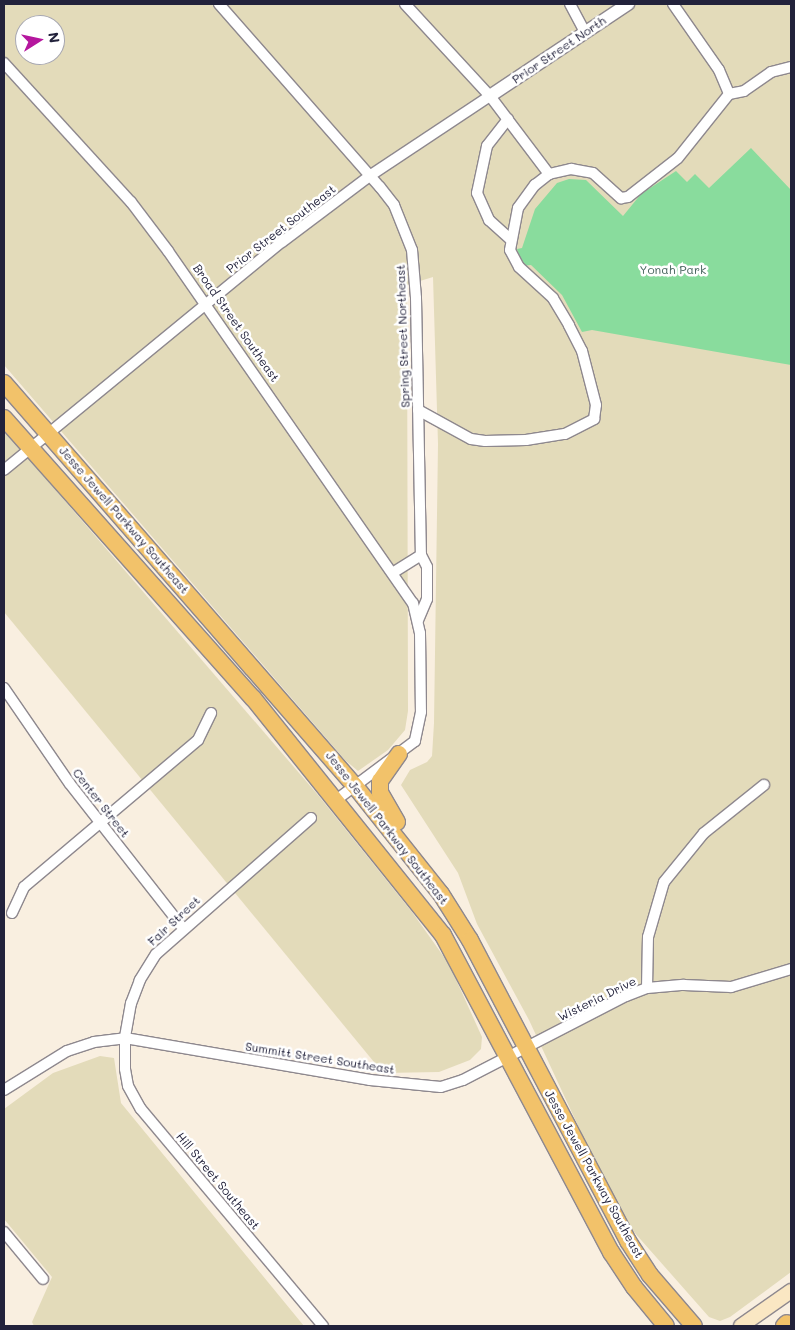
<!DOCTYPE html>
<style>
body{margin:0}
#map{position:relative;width:795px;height:1330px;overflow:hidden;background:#f9efe0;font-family:Mali,sans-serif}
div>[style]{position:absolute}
.built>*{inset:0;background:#e3dbba}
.green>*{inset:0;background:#89dc9d}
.roads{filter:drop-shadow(1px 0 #8e888e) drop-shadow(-1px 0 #8e888e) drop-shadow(0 1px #8e888e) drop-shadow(0 -1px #8e888e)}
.minor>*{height:10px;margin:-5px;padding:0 5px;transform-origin:5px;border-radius:5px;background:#fff}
.tertiary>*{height:12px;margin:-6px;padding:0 6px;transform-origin:6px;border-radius:6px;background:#fff}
.secondary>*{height:14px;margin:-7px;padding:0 7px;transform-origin:7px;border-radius:7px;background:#fae7c3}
.primary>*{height:16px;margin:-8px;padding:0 8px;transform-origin:8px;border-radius:8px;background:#f2c26a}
span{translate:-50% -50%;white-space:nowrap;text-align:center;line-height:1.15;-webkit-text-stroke:5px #fff;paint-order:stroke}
.street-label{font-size:12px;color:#22223b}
.park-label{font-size:12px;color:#46635d}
.frame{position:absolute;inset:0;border:5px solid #22223b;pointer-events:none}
.north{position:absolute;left:15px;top:15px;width:50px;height:50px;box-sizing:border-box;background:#fff;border:1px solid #a7a7b1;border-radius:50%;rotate:80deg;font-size:14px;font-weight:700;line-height:20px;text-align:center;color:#22223b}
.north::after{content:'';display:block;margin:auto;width:18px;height:22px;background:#b5179e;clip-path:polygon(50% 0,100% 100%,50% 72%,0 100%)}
</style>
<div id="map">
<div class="built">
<i style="clip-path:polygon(evenodd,4px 4px,791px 4px,791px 1272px,730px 1317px,720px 1321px,709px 1317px,634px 1232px,606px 1186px,529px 1020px,477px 924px,458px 873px,401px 785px,410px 770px,427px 762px,432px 756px,434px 723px,438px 444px,433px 277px,407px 285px,408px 711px,405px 730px,388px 750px,358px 771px,345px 760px,4px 365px,4px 4px,25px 25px,55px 25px,55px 55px,25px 55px,25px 25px)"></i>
<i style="clip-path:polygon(4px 430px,318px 795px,412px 912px,449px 964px,482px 1037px,481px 1049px,470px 1060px,439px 1072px,383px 1073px,4px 612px)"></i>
<i style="clip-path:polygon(100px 1056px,114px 1058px,121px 1103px,304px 1326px,34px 1326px,32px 1322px,52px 1277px,4px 1219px,4px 1109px,53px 1073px)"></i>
</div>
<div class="green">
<i style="clip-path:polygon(751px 148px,791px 190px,791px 365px,592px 330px,582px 332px,562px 295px,531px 265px,522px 266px,517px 249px,522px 248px,535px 209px,557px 183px,569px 179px,586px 180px,623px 216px,641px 194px,676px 171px,687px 182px,695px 174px,709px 188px)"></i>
</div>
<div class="roads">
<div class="minor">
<i style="left:219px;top:4px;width:244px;rotate:48.7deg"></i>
<i style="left:380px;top:187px;width:23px;rotate:52deg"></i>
<i style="left:394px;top:205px;width:48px;rotate:68.2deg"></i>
<i style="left:412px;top:250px;width:48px;rotate:85.2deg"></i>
<i style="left:416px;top:298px;width:257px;rotate:88.9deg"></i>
<i style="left:421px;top:555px;width:13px;rotate:63deg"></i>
<i style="left:427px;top:567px;width:32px;rotate:90deg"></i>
<i style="left:427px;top:599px;width:23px;rotate:113deg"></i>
<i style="left:405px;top:4px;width:125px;rotate:47.3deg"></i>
<i style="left:490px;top:96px;width:98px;rotate:52.9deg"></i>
<i style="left:570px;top:4px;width:32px;rotate:62deg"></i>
<i style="left:673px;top:4px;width:80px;rotate:55.1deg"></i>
<i style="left:719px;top:70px;width:26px;rotate:67deg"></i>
<i style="left:4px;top:63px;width:188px;rotate:47.6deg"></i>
<i style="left:131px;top:202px;width:61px;rotate:52.9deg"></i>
<i style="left:168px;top:251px;width:429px;rotate:55.2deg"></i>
<i style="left:413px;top:603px;width:31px;rotate:77deg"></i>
<i style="left:420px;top:633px;width:79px;rotate:89.3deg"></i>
<i style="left:421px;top:712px;width:30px;rotate:102deg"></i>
<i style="left:415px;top:741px;width:99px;rotate:143.2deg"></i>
<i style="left:508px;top:119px;width:34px;rotate:128deg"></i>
<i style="left:487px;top:146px;width:48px;rotate:102deg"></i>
<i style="left:477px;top:193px;width:30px;rotate:66deg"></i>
<i style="left:489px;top:220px;width:28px;rotate:42deg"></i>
<i style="left:418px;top:410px;width:60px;rotate:28.7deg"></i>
<i style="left:471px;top:439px;width:14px;rotate:8deg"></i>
<i style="left:485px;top:441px;width:41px;rotate:-1.4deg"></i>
<i style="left:526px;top:440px;width:39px;rotate:-9deg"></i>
<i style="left:565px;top:434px;width:33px;rotate:-27deg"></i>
<i style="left:594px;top:419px;width:14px;rotate:-82deg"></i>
<i style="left:596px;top:405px;width:56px;rotate:-104.5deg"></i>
<i style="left:582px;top:351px;width:29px;rotate:-117deg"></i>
<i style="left:569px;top:325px;width:31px;rotate:-121deg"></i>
<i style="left:553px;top:298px;width:46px;rotate:-137.6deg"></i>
<i style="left:519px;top:267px;width:19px;rotate:-118deg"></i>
<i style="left:510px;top:250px;width:43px;rotate:-79.2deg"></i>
<i style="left:518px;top:208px;width:29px;rotate:-54deg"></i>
<i style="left:535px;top:185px;width:18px;rotate:-38deg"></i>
<i style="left:549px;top:174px;width:23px;rotate:-13deg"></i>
<i style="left:571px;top:169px;width:22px;rotate:10deg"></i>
<i style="left:593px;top:173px;width:38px;rotate:42deg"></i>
<i style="left:621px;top:198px;width:7px;rotate:-8deg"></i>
<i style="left:628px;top:197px;width:63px;rotate:-38deg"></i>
<i style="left:678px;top:158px;width:82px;rotate:-51.4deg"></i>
<i style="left:729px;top:94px;width:15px;rotate:-11deg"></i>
<i style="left:744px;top:91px;width:33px;rotate:-35deg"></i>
<i style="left:771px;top:72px;width:21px;rotate:-14deg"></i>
<i style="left:4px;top:470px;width:360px;rotate:-39.4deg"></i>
<i style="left:282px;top:242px;width:111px;rotate:-37deg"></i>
<i style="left:371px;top:175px;width:143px;rotate:-33.6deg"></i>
<i style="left:394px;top:572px;width:32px;rotate:-32deg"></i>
<i style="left:4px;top:688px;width:116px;rotate:55.5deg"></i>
<i style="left:70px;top:784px;width:183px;rotate:51.9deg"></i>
<i style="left:311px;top:818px;width:206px;rotate:138.7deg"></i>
<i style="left:156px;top:954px;width:31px;rotate:122deg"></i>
<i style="left:140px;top:980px;width:25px;rotate:111deg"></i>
<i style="left:131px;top:1003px;width:36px;rotate:100deg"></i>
<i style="left:125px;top:1038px;width:31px;rotate:90deg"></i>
<i style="left:125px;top:1069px;width:17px;rotate:80deg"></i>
<i style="left:128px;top:1086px;width:26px;rotate:61deg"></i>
<i style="left:141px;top:1109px;width:283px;rotate:50deg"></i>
<i style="left:12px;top:913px;width:29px;rotate:-65deg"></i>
<i style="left:24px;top:887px;width:228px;rotate:-40.2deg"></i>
<i style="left:198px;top:740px;width:30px;rotate:-64deg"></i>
<i style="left:647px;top:988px;width:51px;rotate:-88.9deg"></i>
<i style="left:648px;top:937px;width:57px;rotate:-73.8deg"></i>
<i style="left:664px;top:882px;width:63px;rotate:-50.8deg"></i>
<i style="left:704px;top:833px;width:77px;rotate:-38.7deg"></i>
<i style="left:4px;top:1090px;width:74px;rotate:-31.8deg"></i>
<i style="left:67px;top:1051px;width:28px;rotate:-18deg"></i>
<i style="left:94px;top:1042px;width:31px;rotate:-7deg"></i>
<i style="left:125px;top:1038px;width:249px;rotate:9.7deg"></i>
<i style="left:370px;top:1080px;width:71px;rotate:5.6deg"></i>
<i style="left:441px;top:1087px;width:23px;rotate:-18deg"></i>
<i style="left:463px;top:1080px;width:183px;rotate:-27.3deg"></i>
<i style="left:626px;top:996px;width:22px;rotate:-21deg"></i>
<i style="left:647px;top:988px;width:37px;rotate:-5deg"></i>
<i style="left:684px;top:985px;width:47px;rotate:2.4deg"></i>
<i style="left:731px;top:987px;width:63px;rotate:-16.7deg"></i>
<i style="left:4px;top:1232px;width:61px;rotate:50.3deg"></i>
</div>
<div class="tertiary">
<i style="left:490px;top:96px;width:166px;rotate:-33.7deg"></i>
</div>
<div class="secondary">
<i style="left:741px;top:1326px;width:61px;rotate:-35deg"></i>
</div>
<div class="primary">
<i style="left:4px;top:383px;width:534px;rotate:48.95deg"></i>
<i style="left:355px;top:786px;width:138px;rotate:51.5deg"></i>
<i style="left:441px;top:894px;width:54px;rotate:57.8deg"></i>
<i style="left:470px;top:940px;width:340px;rotate:62.3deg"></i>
<i style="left:628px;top:1241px;width:40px;rotate:57.1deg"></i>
<i style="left:650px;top:1275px;width:67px;rotate:49.2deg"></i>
<i style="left:4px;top:418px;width:375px;rotate:48.4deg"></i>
<i style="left:253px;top:698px;width:304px;rotate:51.3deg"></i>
<i style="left:443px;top:935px;width:359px;rotate:62.1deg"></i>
<i style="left:611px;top:1252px;width:42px;rotate:56.7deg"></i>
<i style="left:634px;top:1287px;width:50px;rotate:50.6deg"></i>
<i style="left:397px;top:822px;width:34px;rotate:-120deg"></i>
<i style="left:380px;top:793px;width:12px;rotate:-90deg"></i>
<i style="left:380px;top:781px;width:33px;rotate:-55deg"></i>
<i style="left:784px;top:1326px;width:4px;rotate:-45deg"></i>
</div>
</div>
<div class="street-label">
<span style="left:559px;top:50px;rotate:-34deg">Prior Street North</span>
<span style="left:281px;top:229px;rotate:-38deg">Prior Street Southeast</span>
<span style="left:236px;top:323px;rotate:55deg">Broad Street Southeast</span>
<span style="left:403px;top:336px;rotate:-92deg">Spring Street Northeast</span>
<span style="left:124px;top:520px;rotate:49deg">Jesse Jewell Parkway Southeast</span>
<span style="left:101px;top:803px;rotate:52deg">Center Street</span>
<span style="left:387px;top:828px;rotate:52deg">Jesse Jewell Parkway Southeast</span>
<span style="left:174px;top:921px;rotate:-43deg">Fair Street</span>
<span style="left:597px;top:999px;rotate:-26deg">Wisteria Drive</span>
<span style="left:320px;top:1058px;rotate:9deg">Summitt Street Southeast</span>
<span style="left:594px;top:1174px;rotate:61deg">Jesse Jewell Parkway Southeast</span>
<span style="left:218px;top:1181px;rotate:50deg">Hill Street Southeast</span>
</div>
<div class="park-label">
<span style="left:673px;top:270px">Yonah Park</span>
</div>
<div class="frame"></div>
<div class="north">N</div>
</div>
